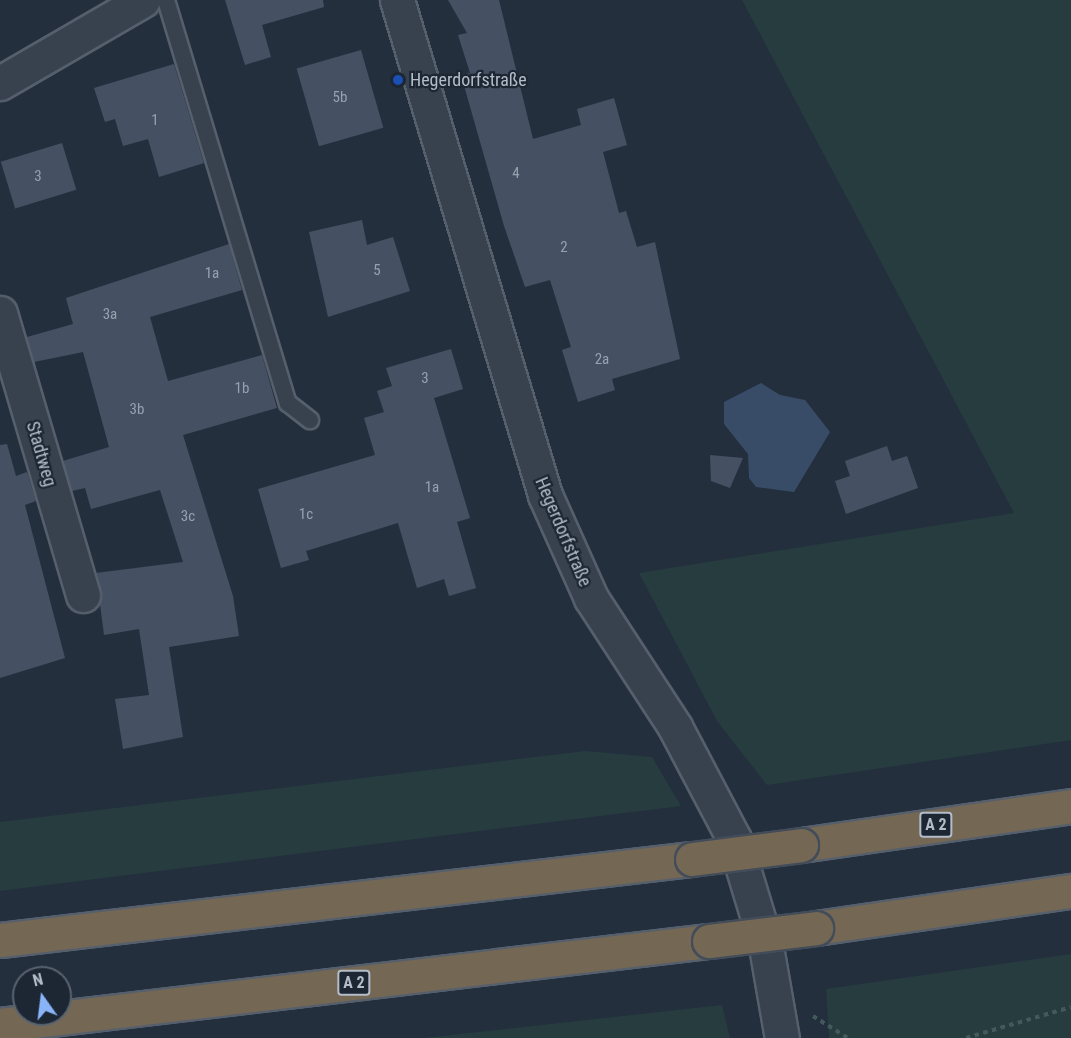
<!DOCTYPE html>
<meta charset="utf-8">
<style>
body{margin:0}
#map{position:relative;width:1071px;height:1038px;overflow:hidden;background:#242f3e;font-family:"Roboto Condensed",sans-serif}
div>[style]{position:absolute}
.green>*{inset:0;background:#263c3f}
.water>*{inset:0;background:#394c67}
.building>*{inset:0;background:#455162;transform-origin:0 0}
.path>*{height:4px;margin-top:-2px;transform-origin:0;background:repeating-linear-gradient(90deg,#44595c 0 4.5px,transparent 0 9px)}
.roads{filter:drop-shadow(2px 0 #565f6c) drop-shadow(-2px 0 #565f6c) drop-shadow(0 2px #565f6c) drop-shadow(0 -2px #565f6c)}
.service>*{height:16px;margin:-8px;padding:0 8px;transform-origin:8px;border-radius:8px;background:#38414e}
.minor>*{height:33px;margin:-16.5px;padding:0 16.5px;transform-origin:16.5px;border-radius:16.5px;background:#38414e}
.tertiary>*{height:33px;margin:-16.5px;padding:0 16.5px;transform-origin:16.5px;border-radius:16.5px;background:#38414e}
.motorway>*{height:33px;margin:-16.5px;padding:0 16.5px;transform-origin:16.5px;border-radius:16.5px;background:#746855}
.bridges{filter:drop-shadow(2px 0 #434c59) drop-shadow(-2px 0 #434c59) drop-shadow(0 2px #434c59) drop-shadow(0 -2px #434c59)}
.motorway-bridge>*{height:33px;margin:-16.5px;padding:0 16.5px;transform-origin:16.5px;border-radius:16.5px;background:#746855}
.dots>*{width:16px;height:16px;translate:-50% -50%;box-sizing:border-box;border:3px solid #1d2633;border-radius:50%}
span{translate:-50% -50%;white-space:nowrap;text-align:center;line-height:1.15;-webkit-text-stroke:4.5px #1d2633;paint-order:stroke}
.number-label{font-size:15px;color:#98a1af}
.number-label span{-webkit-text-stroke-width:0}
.shield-label span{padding:2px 4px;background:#1d2633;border:2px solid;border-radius:4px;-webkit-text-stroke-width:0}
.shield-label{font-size:16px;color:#b4bcc9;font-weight:700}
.poi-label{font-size:18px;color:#b4bcc9}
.left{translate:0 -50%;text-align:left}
.street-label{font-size:18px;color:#b4bcc9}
.north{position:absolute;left:12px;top:966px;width:60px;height:60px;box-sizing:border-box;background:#1d2633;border:2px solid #59626f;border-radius:50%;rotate:346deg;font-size:16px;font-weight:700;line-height:24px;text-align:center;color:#b4bcc9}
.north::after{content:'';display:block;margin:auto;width:21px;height:27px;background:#8ab4f8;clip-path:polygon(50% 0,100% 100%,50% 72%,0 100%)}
</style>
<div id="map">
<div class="green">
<i style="clip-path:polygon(742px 0,1071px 0,1071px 740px,767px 785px,717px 721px,639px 573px,1014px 513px)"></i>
<i style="clip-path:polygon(585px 751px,652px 757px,681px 806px,0 891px,0 822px)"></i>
<i style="clip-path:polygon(1071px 954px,1071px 1038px,829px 1038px,826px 989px)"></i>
<i style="clip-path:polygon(722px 1005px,730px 1038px,424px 1038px)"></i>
</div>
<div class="water">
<i style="clip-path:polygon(761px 383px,780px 395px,805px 400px,830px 432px,794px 492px,756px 487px,749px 478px,748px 454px,724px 424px,724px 402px)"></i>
</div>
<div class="building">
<i style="clip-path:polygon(225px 0,323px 0,324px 7px,262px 25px,271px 57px,245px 65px)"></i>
<i style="clip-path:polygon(448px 0,499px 0,533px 139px,581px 125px,577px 109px,614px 98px,627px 145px,603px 152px,619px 213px,626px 211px,637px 247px,655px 242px,680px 359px,612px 379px,615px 390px,578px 402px,562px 350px,571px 347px,550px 280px,525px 287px,504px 226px,461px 75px,470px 73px,458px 35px,467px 33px)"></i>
<i style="left:361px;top:50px;width:81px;height:67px;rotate:74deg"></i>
<i style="clip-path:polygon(174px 64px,204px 163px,159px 177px,148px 139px,123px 146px,115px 119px,105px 122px,94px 88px)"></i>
<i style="left:62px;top:143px;width:49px;height:64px;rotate:73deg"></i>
<i style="clip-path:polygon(362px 220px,367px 245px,393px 237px,410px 291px,328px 317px,309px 232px)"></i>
<i style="clip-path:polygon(229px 244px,242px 290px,150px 317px,168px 381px,262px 355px,277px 408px,183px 435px,233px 596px,239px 636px,169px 647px,183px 737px,123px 749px,115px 699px,149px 695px,139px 629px,104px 635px,96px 573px,183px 562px,160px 490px,91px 509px,85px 488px,72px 491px,63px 461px,109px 447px,83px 352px,34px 362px,27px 337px,73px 324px,66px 298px)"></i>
<i style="clip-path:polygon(451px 349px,463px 389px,434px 398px,470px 518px,457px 522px,476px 588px,449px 596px,444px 579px,417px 588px,398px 523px,306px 551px,309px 560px,281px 568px,258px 489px,375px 455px,364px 418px,384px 412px,377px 391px,392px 386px,386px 368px)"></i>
<i style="clip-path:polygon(7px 444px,16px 476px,27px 472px,36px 501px,25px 505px,65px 658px,0 678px,0 445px)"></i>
<i style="clip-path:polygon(887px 446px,892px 461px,907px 456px,918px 488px,846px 514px,835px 481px,850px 476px,845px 461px)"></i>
<i style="clip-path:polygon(710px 455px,743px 458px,730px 488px,711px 481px)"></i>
</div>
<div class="path">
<i style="left:813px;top:1016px;width:41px;rotate:32.2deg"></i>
<i style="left:966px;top:1038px;width:109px;rotate:-16.4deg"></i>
</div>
<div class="roads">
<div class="service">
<i style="left:166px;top:0;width:421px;rotate:73.2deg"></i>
<i style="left:288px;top:403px;width:28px;rotate:38deg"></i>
</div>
<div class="minor">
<i style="left:0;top:83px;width:165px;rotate:-30.1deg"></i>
<i style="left:0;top:313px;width:294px;rotate:73.6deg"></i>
</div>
<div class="tertiary">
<i style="left:397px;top:0;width:517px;rotate:73.35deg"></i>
<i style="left:545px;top:495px;width:113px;rotate:65.9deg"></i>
<i style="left:591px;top:598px;width:154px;rotate:56.9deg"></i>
<i style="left:675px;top:727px;width:127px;rotate:62.2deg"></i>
<i style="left:734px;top:839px;width:107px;rotate:73.1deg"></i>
<i style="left:765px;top:941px;width:98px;rotate:80.1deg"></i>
</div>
<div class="motorway">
<i style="left:801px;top:845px;width:273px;rotate:-8.2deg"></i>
<i style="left:816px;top:928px;width:258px;rotate:-8.3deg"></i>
<i style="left:0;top:940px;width:697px;rotate:-6.68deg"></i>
<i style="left:0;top:1025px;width:714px;rotate:-6.76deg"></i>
</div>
</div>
<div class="bridges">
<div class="motorway-bridge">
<i style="left:692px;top:859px;width:110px;rotate:-7.3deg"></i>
<i style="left:709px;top:941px;width:108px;rotate:-6.9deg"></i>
</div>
</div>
<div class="dots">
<i style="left:398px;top:80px;background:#1a4fb4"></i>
</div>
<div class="number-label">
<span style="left:340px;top:98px">5b</span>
<span style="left:155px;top:121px">1</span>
<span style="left:516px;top:174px">4</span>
<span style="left:38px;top:177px">3</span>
<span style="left:564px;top:248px">2</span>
<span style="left:377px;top:271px">5</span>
<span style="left:212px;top:274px">1a</span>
<span style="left:110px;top:315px">3a</span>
<span style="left:602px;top:360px">2a</span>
<span style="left:425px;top:379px">3</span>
<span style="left:242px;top:389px">1b</span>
<span style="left:137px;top:410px">3b</span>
<span style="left:432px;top:488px">1a</span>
<span style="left:306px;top:515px">1c</span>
<span style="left:188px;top:517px">3c</span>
</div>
<div class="shield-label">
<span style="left:936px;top:825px">A 2</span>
<span style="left:354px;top:983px">A 2</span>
</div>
<div class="poi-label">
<span class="left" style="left:410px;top:80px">Hegerdorfstraße</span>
</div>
<div class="street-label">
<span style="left:41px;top:454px;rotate:74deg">Stadtweg</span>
<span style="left:563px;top:532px;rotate:67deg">Hegerdorfstraße</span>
</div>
<div class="north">N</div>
</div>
